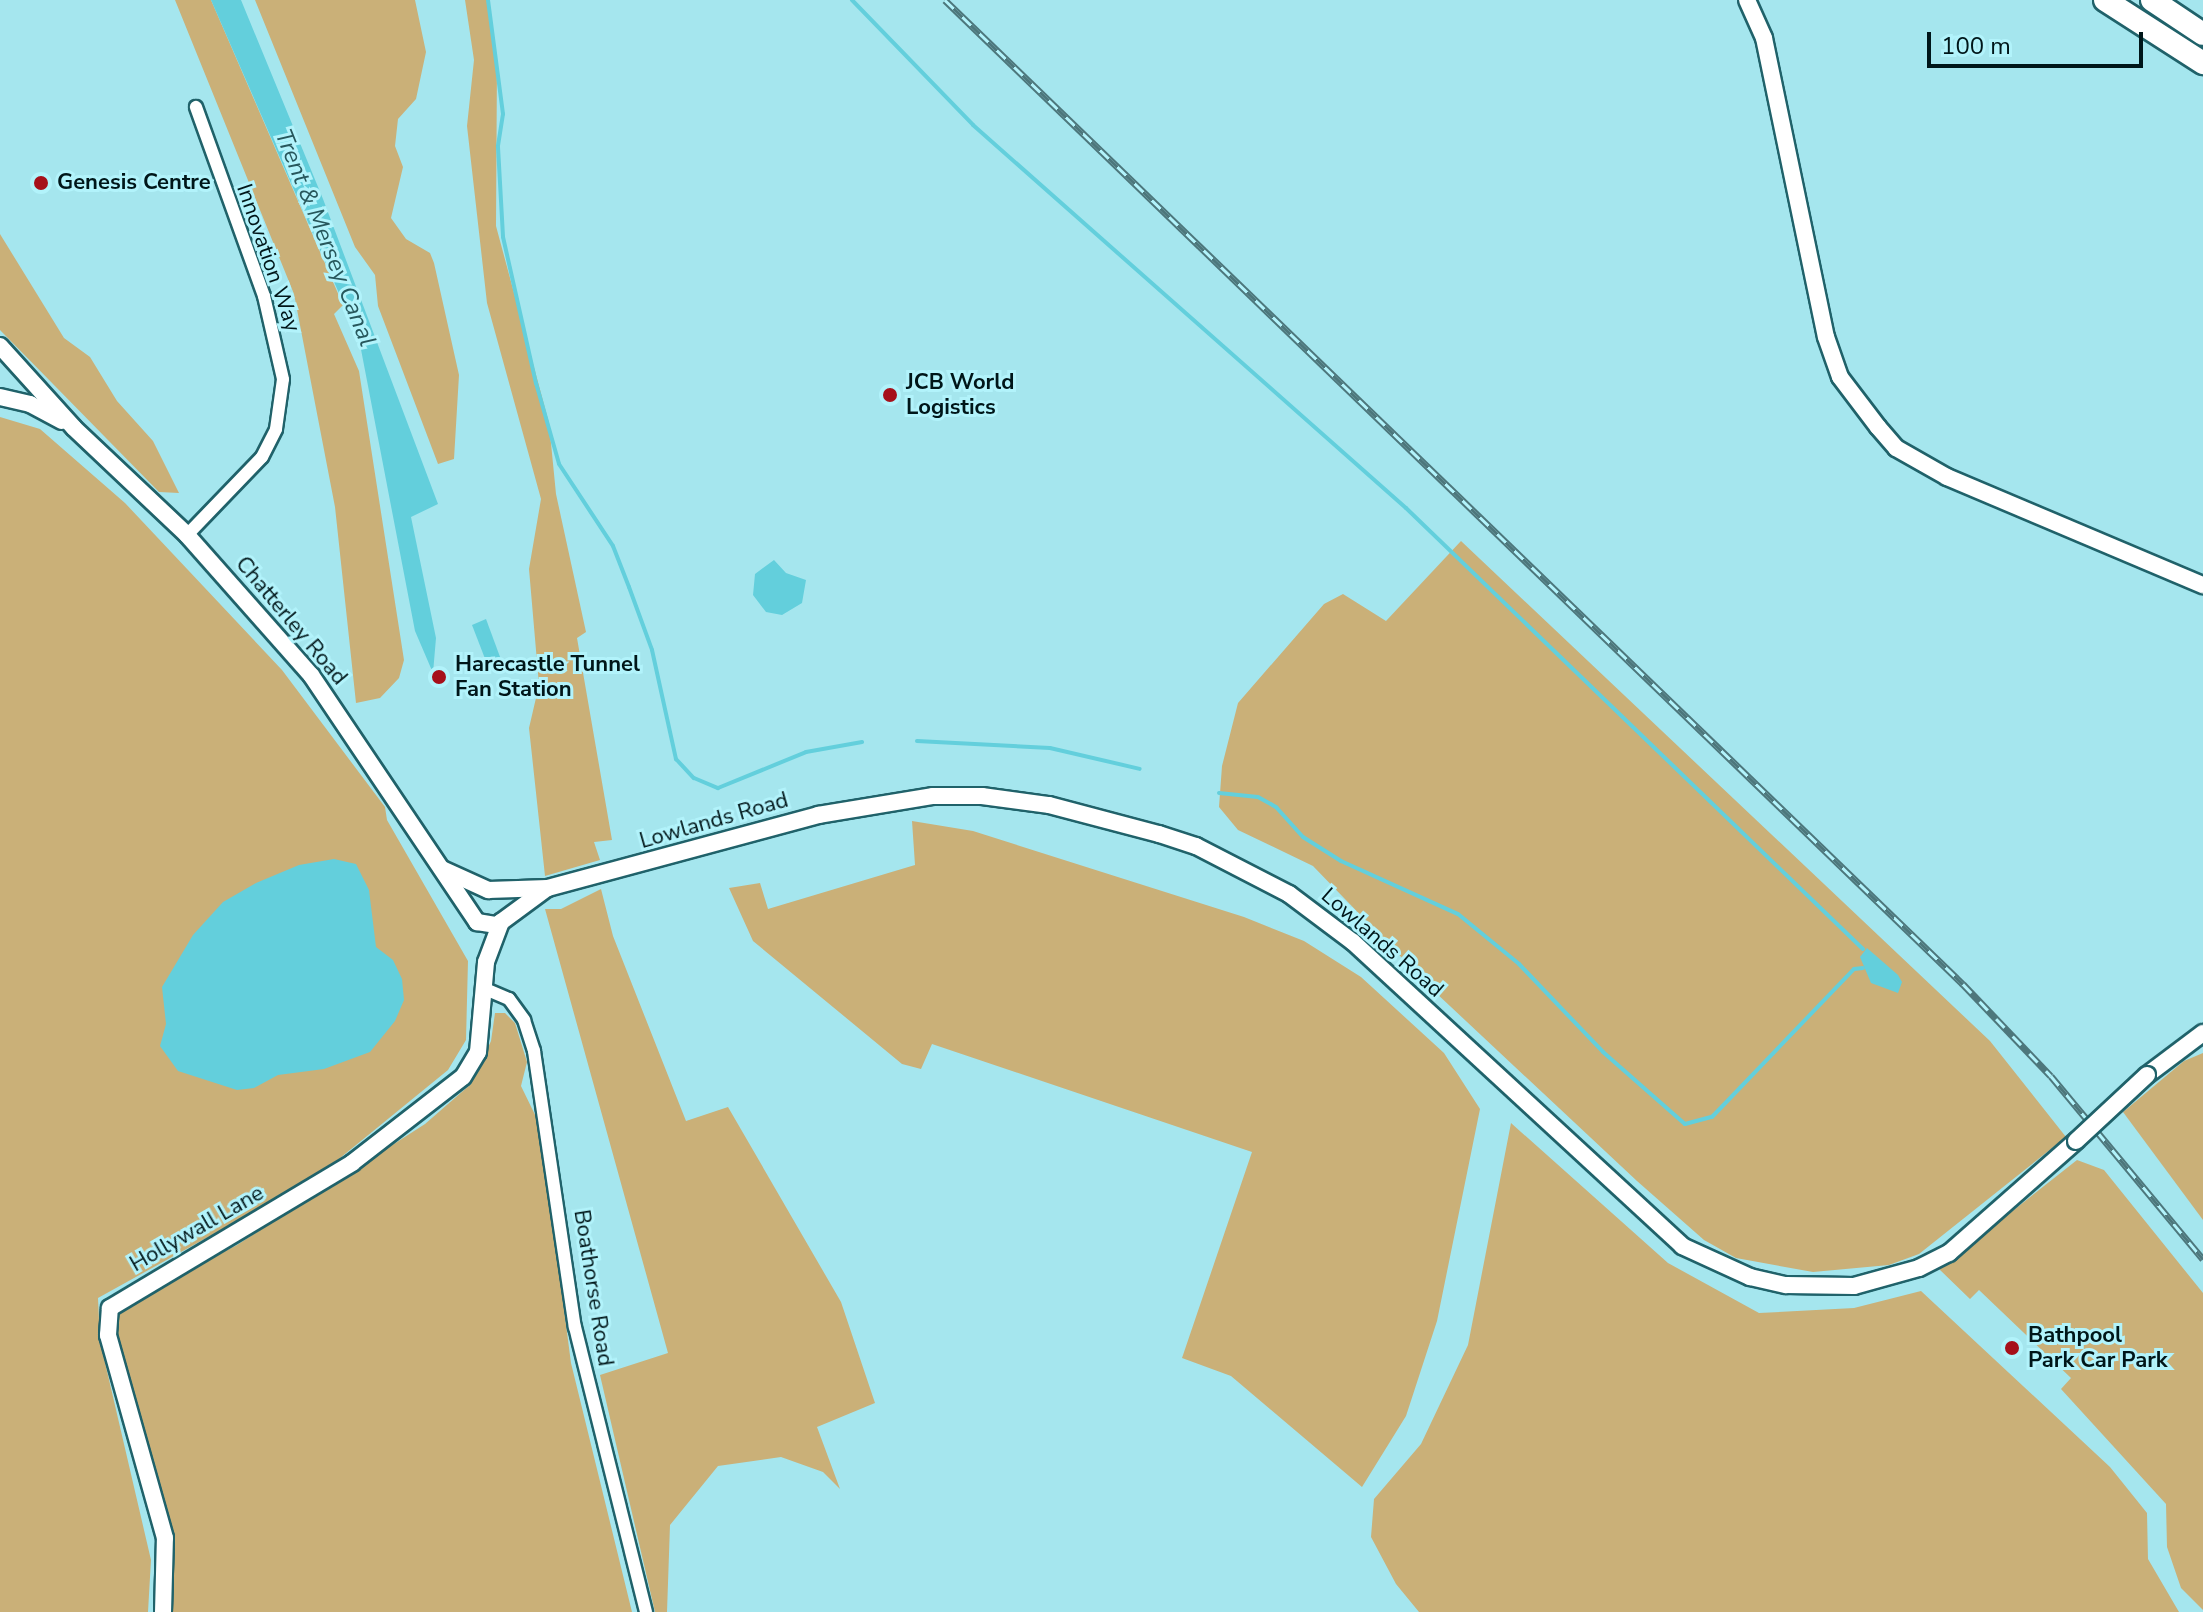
<!DOCTYPE html>
<style>
body{margin:0}
#map{position:relative;width:2203px;height:1612px;overflow:hidden;background:#a5e6ee;font-family:"Nunito Sans",sans-serif}
div>[style]{position:absolute}
.green>*{inset:0;background:#cab078}
.water>*{inset:0;background:#63cfdc}
.stream>*{height:4px;margin:-2px;padding:0 2px;transform-origin:2px;border-radius:2px;background:#63cfdc}
.roads{filter:drop-shadow(2px 0 #20626a) drop-shadow(-2px 0 #20626a) drop-shadow(0 2px #20626a) drop-shadow(0 -2px #20626a)}
.street>*{height:12px;margin:-6px;padding:0 6px;transform-origin:6px;border-radius:6px;background:#fff}
.secondary>*{height:16px;margin:-8px;padding:0 8px;transform-origin:8px;border-radius:8px;background:#fff}
.highway>*{height:22px;margin:-11px;padding:0 11px;transform-origin:11px;border-radius:11px;background:#fff}
.rail>*{height:7px;margin-top:-3.5px;transform-origin:0;background:repeating-linear-gradient(90deg,#b2f3fb 0 12px,#4d777c 0 24px);box-sizing:border-box;border-block:2px solid #4d777c}
.bridges{filter:drop-shadow(2px 0 #20626a) drop-shadow(-2px 0 #20626a) drop-shadow(0 2px #20626a) drop-shadow(0 -2px #20626a)}
.secondary-bridge>*{height:16px;margin:-8px;padding:0 8px;transform-origin:8px;border-radius:8px;background:#fff}
.dots>*{width:22px;height:22px;translate:-50% -50%;box-sizing:border-box;border:4px solid #b2f3fb;border-radius:50%}
span{translate:-50% -50%;white-space:nowrap;text-align:center;line-height:1.15;-webkit-text-stroke:6px #b2f3fb;paint-order:stroke}
.poi-label{font-size:22px;color:#001619;font-weight:700}
.left{translate:0 -50%;text-align:left}
.street-label{font-size:22px;color:#001619}
.water-label{font-size:24px;color:#27575c;font-style:italic}
.scale{position:absolute;left:1927px;top:32px;width:216px;height:36px;box-sizing:border-box;border:4px solid #001619;border-top:0;padding-left:10px;font-size:24px;line-height:28px;white-space:nowrap;color:#001619;-webkit-text-stroke:6px #b2f3fb;paint-order:stroke}
</style>
<div id="map">
<div class="green">
<i style="clip-path:polygon(175px 0,211px 0,343px 305px,334px 314px,359px 371px,404px 660px,399px 678px,380px 698px,356px 703px,335px 507px,294px 294px)"></i>
<i style="clip-path:polygon(255px 0,415px 0,426px 52px,416px 99px,398px 119px,395px 146px,403px 167px,391px 218px,406px 239px,430px 253px,434px 263px,459px 375px,454px 459px,438px 464px,378px 306px,375px 275px,355px 247px)"></i>
<i style="clip-path:polygon(465px 0,489px 0,497px 61px,496px 226px,549px 423px,556px 494px,586px 632px,577px 638px,612px 840px,594px 842px,600px 860px,545px 876px,529px 728px,539px 685px,529px 569px,541px 499px,487px 303px,467px 126px,474px 60px)"></i>
<i style="clip-path:polygon(0 234px,64px 338px,90px 357px,117px 401px,153px 441px,179px 493px,159px 492px,0 330px)"></i>
<i style="clip-path:polygon(0 417px,40px 429px,125px 503px,282px 670px,385px 807px,387px 820px,468px 961px,466px 1040px,448px 1070px,318px 1176px,98px 1298px,100px 1341px,151px 1560px,148px 1612px,0 1612px)"></i>
<i style="clip-path:polygon(1461px 541px,1990px 1041px,2066px 1137px,1919px 1254px,1889px 1265px,1813px 1272px,1736px 1258px,1704px 1240px,1637px 1181px,1435px 992px,1313px 866px,1238px 830px,1219px 807px,1222px 766px,1238px 703px,1324px 604px,1343px 594px,1386px 621px)"></i>
<i style="clip-path:polygon(912px 821px,973px 831px,1244px 917px,1304px 941px,1361px 977px,1444px 1053px,1480px 1109px,1437px 1321px,1406px 1416px,1362px 1487px,1231px 1376px,1182px 1358px,1252px 1152px,932px 1044px,921px 1069px,902px 1064px,753px 941px,729px 888px,760px 883px,768px 909px,915px 865px)"></i>
<i style="clip-path:polygon(601px 889px,613px 936px,686px 1121px,728px 1107px,841px 1302px,875px 1403px,817px 1427px,840px 1489px,823px 1472px,781px 1457px,718px 1466px,670px 1525px,667px 1612px,655px 1612px,600px 1375px,668px 1353px,545px 909px,561px 909px)"></i>
<i style="clip-path:polygon(495px 1013px,505px 1013px,515px 1023px,527px 1062px,521px 1086px,540px 1125px,571px 1363px,632px 1612px,168px 1612px,169px 1515px,136px 1418px,114px 1325px,122px 1304px,237px 1245px,425px 1124px,471px 1084px,491px 1041px)"></i>
<i style="clip-path:polygon(2203px 1053px,2203px 1220px,2123px 1112px,2184px 1061px)"></i>
<i style="clip-path:polygon(1511px 1123px,1668px 1263px,1759px 1313px,1854px 1308px,1921px 1291px,2110px 1467px,2147px 1513px,2148px 1559px,2179px 1612px,1419px 1612px,1396px 1584px,1371px 1537px,1374px 1499px,1421px 1444px,1468px 1345px)"></i>
<i style="clip-path:polygon(2077px 1160px,2104px 1170px,2203px 1293px,2203px 1610px,2181px 1588px,2167px 1547px,2166px 1504px,2061px 1389px,2071px 1378px,1979px 1290px,1970px 1299px,1939px 1269px)"></i>
</div>
<div class="water">
<i style="clip-path:polygon(211px 0,241px 0,323px 199px,438px 504px,411px 517px,436px 638px,433px 673px,415px 631px,359px 339px)"></i>
<i style="clip-path:polygon(774px 560px,786px 573px,806px 580px,802px 603px,782px 615px,766px 612px,753px 595px,755px 574px)"></i>
<i style="clip-path:polygon(486px 619px,503px 665px,497px 668px,489px 669px,472px 625px)"></i>
<i style="clip-path:polygon(334px 859px,356px 864px,369px 890px,376px 947px,393px 960px,402px 979px,404px 1000px,395px 1021px,370px 1052px,324px 1069px,278px 1075px,254px 1088px,237px 1090px,178px 1071px,160px 1046px,166px 1024px,162px 987px,193px 935px,223px 902px,256px 883px,299px 865px)"></i>
<i style="clip-path:polygon(1867px 948px,1898px 975px,1902px 982px,1898px 993px,1871px 983px,1860px 957px)"></i>
</div>
<div class="stream">
<i style="left:488px;top:0;width:115px;rotate:82.5deg"></i>
<i style="left:503px;top:114px;width:33px;rotate:99deg"></i>
<i style="left:498px;top:147px;width:90px;rotate:86.8deg"></i>
<i style="left:503px;top:237px;width:150px;rotate:77.3deg"></i>
<i style="left:536px;top:383px;width:84px;rotate:74.1deg"></i>
<i style="left:559px;top:464px;width:98px;rotate:56.6deg"></i>
<i style="left:613px;top:546px;width:44px;rotate:68.7deg"></i>
<i style="left:629px;top:587px;width:67px;rotate:69.9deg"></i>
<i style="left:652px;top:650px;width:112px;rotate:77.6deg"></i>
<i style="left:676px;top:759px;width:26px;rotate:47deg"></i>
<i style="left:694px;top:778px;width:26px;rotate:23deg"></i>
<i style="left:718px;top:788px;width:95px;rotate:-22.2deg"></i>
<i style="left:806px;top:752px;width:57px;rotate:-10.1deg"></i>
<i style="left:852px;top:0;width:174px;rotate:45.9deg"></i>
<i style="left:973px;top:125px;width:578px;rotate:41.49deg"></i>
<i style="left:1406px;top:508px;width:635px;rotate:43.98deg"></i>
<i style="left:917px;top:741px;width:133px;rotate:3deg"></i>
<i style="left:1050px;top:748px;width:92px;rotate:13.1deg"></i>
<i style="left:1219px;top:793px;width:39px;rotate:6deg"></i>
<i style="left:1258px;top:797px;width:21px;rotate:29deg"></i>
<i style="left:1276px;top:807px;width:40px;rotate:48deg"></i>
<i style="left:1303px;top:837px;width:45px;rotate:32.3deg"></i>
<i style="left:1341px;top:861px;width:128px;rotate:24.4deg"></i>
<i style="left:1458px;top:914px;width:79px;rotate:39.3deg"></i>
<i style="left:1519px;top:964px;width:122px;rotate:46.3deg"></i>
<i style="left:1603px;top:1052px;width:109px;rotate:41.3deg"></i>
<i style="left:1685px;top:1124px;width:28px;rotate:-15deg"></i>
<i style="left:1712px;top:1117px;width:205px;rotate:-46.2deg"></i>
<i style="left:1854px;top:969px;width:9px;rotate:-6deg"></i>
</div>
<div class="roads">
<div class="street">
<i style="left:187px;top:535px;width:108px;rotate:-46.1deg"></i>
<i style="left:262px;top:457px;width:31px;rotate:-63deg"></i>
<i style="left:276px;top:429px;width:50px;rotate:-82deg"></i>
<i style="left:283px;top:379px;width:85px;rotate:-102.9deg"></i>
<i style="left:264px;top:296px;width:201px;rotate:-109.8deg"></i>
<i style="left:483px;top:988px;width:28px;rotate:23deg"></i>
<i style="left:509px;top:999px;width:26px;rotate:54deg"></i>
<i style="left:524px;top:1020px;width:33px;rotate:72deg"></i>
<i style="left:534px;top:1051px;width:279px;rotate:81.6deg"></i>
<i style="left:575px;top:1327px;width:294px;rotate:76deg"></i>
</div>
<div class="secondary">
<i style="left:1747px;top:0;width:42px;rotate:65.9deg"></i>
<i style="left:1764px;top:38px;width:305px;rotate:78.3deg"></i>
<i style="left:1826px;top:337px;width:42px;rotate:70.7deg"></i>
<i style="left:1840px;top:377px;width:63px;rotate:52.8deg"></i>
<i style="left:1878px;top:427px;width:28px;rotate:49deg"></i>
<i style="left:1896px;top:448px;width:59px;rotate:29.6deg"></i>
<i style="left:1947px;top:477px;width:278px;rotate:22.9deg"></i>
<i style="left:0;top:346px;width:110px;rotate:47.9deg"></i>
<i style="left:74px;top:428px;width:156px;rotate:43.4deg"></i>
<i style="left:187px;top:535px;width:187px;rotate:48.5deg"></i>
<i style="left:311px;top:675px;width:298px;rotate:56.1deg"></i>
<i style="left:477px;top:922px;width:20px;rotate:9deg"></i>
<i style="left:497px;top:925px;width:61px;rotate:-36.3deg"></i>
<i style="left:0;top:397px;width:31px;rotate:13deg"></i>
<i style="left:30px;top:404px;width:36px;rotate:28deg"></i>
<i style="left:442px;top:869px;width:51px;rotate:24.5deg"></i>
<i style="left:488px;top:890px;width:60px;rotate:-1.9deg"></i>
<i style="left:548px;top:888px;width:280px;rotate:-15.1deg"></i>
<i style="left:818px;top:815px;width:117px;rotate:-9.4deg"></i>
<i style="left:933px;top:796px;width:49px"></i>
<i style="left:982px;top:796px;width:68px;rotate:7.7deg"></i>
<i style="left:1049px;top:805px;width:114px;rotate:14.8deg"></i>
<i style="left:1159px;top:834px;width:39px;rotate:18deg"></i>
<i style="left:1196px;top:846px;width:105px;rotate:27.3deg"></i>
<i style="left:1289px;top:894px;width:80px;rotate:36.9deg"></i>
<i style="left:1353px;top:942px;width:448px;rotate:42.7deg"></i>
<i style="left:1682px;top:1246px;width:75px;rotate:24.5deg"></i>
<i style="left:1750px;top:1277px;width:37px;rotate:13deg"></i>
<i style="left:1786px;top:1285px;width:68px;rotate:0.8deg"></i>
<i style="left:1854px;top:1286px;width:67px;rotate:-15.5deg"></i>
<i style="left:1919px;top:1268px;width:34px;rotate:-27deg"></i>
<i style="left:1949px;top:1253px;width:169px;rotate:-41.4deg"></i>
<i style="left:2147px;top:1075px;width:70px;rotate:-36.9deg"></i>
<i style="left:163px;top:1612px;width:74px;rotate:-88.5deg"></i>
<i style="left:165px;top:1538px;width:211px;rotate:-105.7deg"></i>
<i style="left:108px;top:1335px;width:27px;rotate:-86deg"></i>
<i style="left:110px;top:1308px;width:282px;rotate:-30.9deg"></i>
<i style="left:352px;top:1163px;width:140px;rotate:-37.8deg"></i>
<i style="left:463px;top:1077px;width:29px;rotate:-59deg"></i>
<i style="left:478px;top:1052px;width:90px;rotate:-84.9deg"></i>
<i style="left:486px;top:962px;width:43px;rotate:-69.4deg"></i>
</div>
<div class="highway">
<i style="left:2105px;top:0;width:117px;rotate:32.7deg"></i>
<i style="left:2152px;top:0;width:61px;rotate:33.7deg"></i>
</div>
</div>
<div class="rail">
<i style="left:945px;top:0;width:1416px;rotate:44.03deg"></i>
<i style="left:1963px;top:984px;width:127px;rotate:46.3deg"></i>
<i style="left:2051px;top:1076px;width:238px;rotate:50.3deg"></i>
</div>
<div class="bridges">
<div class="secondary-bridge">
<i style="left:2076px;top:1141px;width:97px;rotate:-42.9deg"></i>
</div>
</div>
<div class="dots">
<i style="left:41px;top:183px;background:#a6101a"></i>
<i style="left:890px;top:395px;background:#a6101a"></i>
<i style="left:439px;top:677px;background:#a6101a"></i>
<i style="left:2012px;top:1348px;background:#a6101a"></i>
</div>
<div class="poi-label">
<span class="left" style="left:57px;top:183px">Genesis Centre</span>
<span class="left" style="left:906px;top:395px">JCB World<br>Logistics</span>
<span class="left" style="left:455px;top:677px">Harecastle Tunnel<br>Fan Station</span>
<span class="left" style="left:2028px;top:1348px">Bathpool<br>Park Car Park</span>
</div>
<div class="street-label">
<span style="left:268px;top:258px;rotate:71deg">Innovation Way</span>
<span style="left:291px;top:621px;rotate:50deg">Chatterley Road</span>
<span style="left:714px;top:821px;rotate:-16deg">Lowlands Road</span>
<span style="left:1382px;top:943px;rotate:41deg">Lowlands Road</span>
<span style="left:197px;top:1229px;rotate:-30deg">Hollywall Lane</span>
<span style="left:593px;top:1288px;rotate:81deg">Boathorse Road</span>
</div>
<div class="water-label">
<span style="left:325px;top:238px;rotate:68deg">Trent &amp; Mersey Canal</span>
</div>
<div class="scale">100 m</div>
</div>
